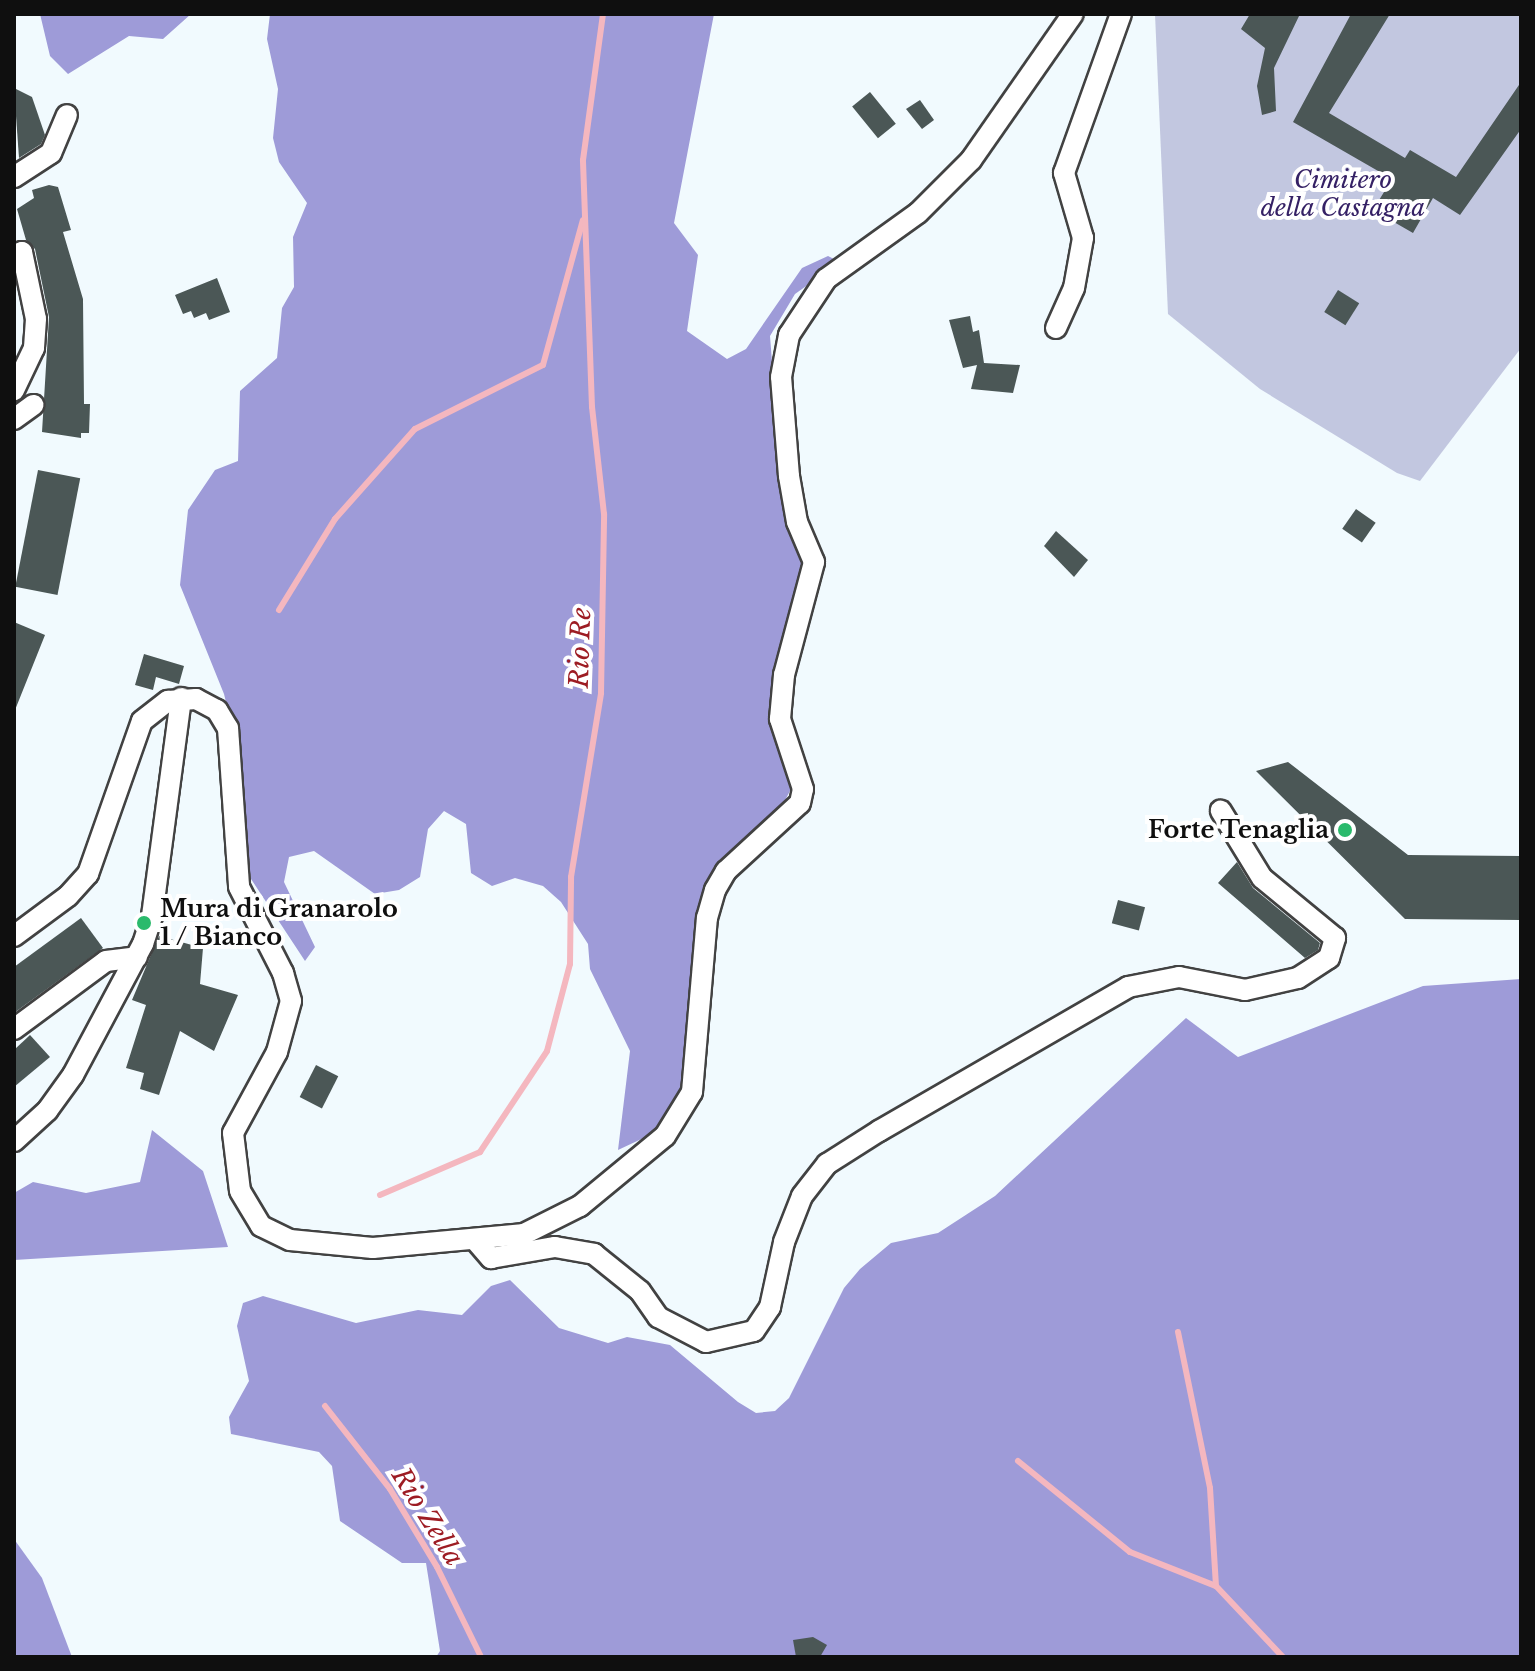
<!DOCTYPE html>
<style>
body{margin:0}
#map{position:relative;width:1535px;height:1671px;overflow:hidden;background:#f1fafe;font-family:"Libre Baskerville",serif}
div>[style]{position:absolute}
.forest>*{inset:0;background:#9e9bd8}
.cemetery>*{inset:0;background:#c2c7e0}
.stream>*{height:6px;margin:-3px;padding:0 3px;transform-origin:3px;border-radius:3px;background:#f4b7bf}
.building>*{inset:0;background:#4b5756;transform-origin:0 0}
.roads{filter:drop-shadow(2px 0 #424242) drop-shadow(-2px 0 #424242) drop-shadow(0 2px #424242) drop-shadow(0 -2px #424242)}
.minor>*{height:20px;margin:-10px;padding:0 10px;transform-origin:10px;border-radius:10px;background:#fff}
.dots>*{width:22px;height:22px;translate:-50% -50%;box-sizing:border-box;border:4px solid #fff;border-radius:50%}
span{translate:-50% -50%;white-space:nowrap;text-align:center;line-height:1.15;-webkit-text-stroke:8px #fff;paint-order:stroke}
.park-label{font-size:24px;color:#352165;font-style:italic}
.poi-label{font-size:24px;color:#0f0f0f;font-weight:700}
.right{translate:-100% -50%;text-align:right}
.left{translate:0 -50%;text-align:left}
.water-label{font-size:26px;color:#9d1c23;font-style:italic}
.frame{position:absolute;inset:0;border:16px solid #0f0f0f;pointer-events:none}
</style>
<div id="map">
<div class="forest">
<i style="clip-path:polygon(40px 14px,191px 14px,163px 39px,129px 36px,68px 74px,50px 56px)"></i>
<i style="clip-path:polygon(270px 14px,714px 14px,674px 223px,698px 255px,687px 331px,727px 359px,746px 349px,802px 268px,828px 256px,840px 262px,795px 294px,770px 336px,784px 517px,805px 561px,773px 729px,792px 787px,781px 808px,722px 858px,700px 900px,681px 1096px,652px 1134px,618px 1150px,630px 1051px,590px 969px,588px 944px,561px 902px,543px 886px,515px 878px,492px 886px,471px 873px,466px 824px,444px 811px,428px 829px,420px 877px,399px 890px,375px 894px,314px 851px,289px 857px,284px 882px,315px 947px,305px 961px,251px 879px,243px 838px,241px 763px,224px 694px,180px 585px,188px 510px,215px 470px,238px 461px,240px 391px,277px 358px,282px 308px,294px 287px,293px 237px,307px 203px,279px 162px,273px 138px,278px 89px,267px 39px)"></i>
<i style="clip-path:polygon(1521px 979px,1521px 1657px,436px 1657px,440px 1651px,426px 1563px,402px 1563px,340px 1521px,332px 1466px,319px 1452px,231px 1434px,229px 1417px,249px 1381px,237px 1326px,243px 1303px,263px 1296px,356px 1323px,418px 1310px,462px 1315px,491px 1286px,510px 1280px,559px 1328px,608px 1343px,627px 1337px,670px 1345px,738px 1402px,756px 1413px,775px 1411px,789px 1398px,844px 1288px,860px 1269px,891px 1243px,938px 1233px,995px 1196px,1186px 1018px,1238px 1057px,1423px 986px)"></i>
<i style="clip-path:polygon(152px 1130px,203px 1171px,228px 1247px,14px 1260px,14px 1193px,33px 1182px,86px 1193px,140px 1182px)"></i>
<i style="clip-path:polygon(14px 1539px,42px 1578px,72px 1657px,14px 1657px)"></i>
</div>
<div class="cemetery">
<i style="clip-path:polygon(1155px 14px,1521px 14px,1521px 348px,1420px 481px,1397px 473px,1260px 389px,1168px 314px)"></i>
</div>
<div class="stream">
<i style="left:279px;top:610px;width:107px;rotate:-58.4deg"></i>
<i style="left:335px;top:519px;width:120px;rotate:-48.4deg"></i>
<i style="left:415px;top:429px;width:143px;rotate:-26.6deg"></i>
<i style="left:543px;top:365px;width:150px;rotate:-74.6deg"></i>
<i style="left:380px;top:1195px;width:109px;rotate:-23.3deg"></i>
<i style="left:480px;top:1152px;width:121px;rotate:-56.4deg"></i>
<i style="left:547px;top:1051px;width:90px;rotate:-75.2deg"></i>
<i style="left:570px;top:964px;width:87px;rotate:-89.3deg"></i>
<i style="left:571px;top:877px;width:186px;rotate:-80.7deg"></i>
<i style="left:601px;top:693px;width:179px;rotate:-89deg"></i>
<i style="left:604px;top:514px;width:108px;rotate:-96.4deg"></i>
<i style="left:592px;top:407px;width:247px;rotate:-92.1deg"></i>
<i style="left:583px;top:160px;width:147px;rotate:-82.2deg"></i>
<i style="left:1178px;top:1332px;width:159px;rotate:78.4deg"></i>
<i style="left:1210px;top:1488px;width:98px;rotate:86.5deg"></i>
<i style="left:1216px;top:1586px;width:98px;rotate:46.7deg"></i>
<i style="left:325px;top:1406px;width:105px;rotate:51.9deg"></i>
<i style="left:390px;top:1489px;width:91px;rotate:58.9deg"></i>
<i style="left:437px;top:1567px;width:100px;rotate:63.9deg"></i>
<i style="left:1018px;top:1461px;width:144px;rotate:39.1deg"></i>
<i style="left:1130px;top:1552px;width:92px;rotate:21.6deg"></i>
</div>
<div class="building">
<i style="clip-path:polygon(1250px 14px,1300px 14px,1274px 68px,1276px 111px,1262px 115px,1257px 86px,1265px 48px,1241px 29px)"></i>
<i style="clip-path:polygon(1351px 14px,1390px 14px,1329px 113px,1405px 158px,1410px 150px,1456px 177px,1521px 82px,1521px 129px,1460px 215px,1433px 198px,1413px 233px,1373px 210px,1392px 179px,1293px 122px)"></i>
<i style="clip-path:polygon(14px 88px,32px 97px,45px 135px,41px 144px,19px 158px)"></i>
<i style="left:870px;top:92px;width:41px;height:23px;rotate:51deg"></i>
<i style="clip-path:polygon(920px 100px,934px 120px,922px 129px,906px 109px)"></i>
<i style="clip-path:polygon(49px 185px,58px 187px,71px 230px,63px 232px,83px 299px,84px 404px,90px 404px,89px 433px,81px 433px,81px 438px,42px 432px,49px 317px,35px 249px,26px 240px,17px 209px,34px 198px,32px 190px)"></i>
<i style="clip-path:polygon(217px 278px,230px 312px,209px 320px,206px 313px,194px 318px,191px 311px,183px 314px,175px 295px)"></i>
<i style="left:1338px;top:290px;width:25px;height:26px;rotate:32deg"></i>
<i style="clip-path:polygon(970px 316px,973px 332px,979px 330px,984px 363px,1020px 365px,1013px 393px,971px 389px,977px 365px,963px 368px,949px 320px)"></i>
<i style="left:38px;top:470px;width:43px;height:119px;rotate:11deg"></i>
<i style="left:1356px;top:509px;width:24px;height:24px;rotate:35deg"></i>
<i style="clip-path:polygon(1056px 531px,1088px 560px,1074px 577px,1044px 546px)"></i>
<i style="clip-path:polygon(14px 622px,45px 635px,15px 710px,14px 710px)"></i>
<i style="clip-path:polygon(144px 654px,184px 666px,179px 684px,156px 677px,153px 690px,135px 685px)"></i>
<i style="clip-path:polygon(1288px 762px,1408px 855px,1521px 856px,1521px 920px,1405px 919px,1256px 771px)"></i>
<i style="clip-path:polygon(1237px 862px,1253px 888px,1320px 943px,1318px 950px,1305px 958px,1218px 883px)"></i>
<i style="left:1118px;top:900px;width:28px;height:24px;rotate:15deg"></i>
<i style="clip-path:polygon(81px 918px,103px 948px,14px 1013px,14px 967px)"></i>
<i style="clip-path:polygon(159px 936px,203px 948px,200px 984px,238px 995px,214px 1051px,180px 1031px,159px 1095px,140px 1089px,144px 1073px,126px 1068px,146px 1005px,132px 1000px)"></i>
<i style="clip-path:polygon(30px 1035px,50px 1057px,14px 1087px,14px 1050px)"></i>
<i style="left:316px;top:1065px;width:25px;height:36px;rotate:27deg"></i>
<i style="clip-path:polygon(813px 1637px,827px 1645px,820px 1657px,796px 1657px,793px 1640px)"></i>
</div>
<div class="roads">
<div class="minor">
<i style="left:14px;top:177px;width:44px;rotate:-33deg"></i>
<i style="left:51px;top:153px;width:41px;rotate:-67.2deg"></i>
<i style="left:14px;top:256px;width:9px;rotate:-27deg"></i>
<i style="left:22px;top:252px;width:68px;rotate:78.2deg"></i>
<i style="left:36px;top:319px;width:29px;rotate:94deg"></i>
<i style="left:34px;top:348px;width:47px;rotate:115.5deg"></i>
<i style="left:1056px;top:328px;width:44px;rotate:-65.8deg"></i>
<i style="left:1074px;top:288px;width:51px;rotate:-79.8deg"></i>
<i style="left:1083px;top:238px;width:68px;rotate:-106.3deg"></i>
<i style="left:1064px;top:173px;width:169px;rotate:-70.3deg"></i>
<i style="left:14px;top:419px;width:24px;rotate:-36deg"></i>
<i style="left:14px;top:936px;width:67px;rotate:-36.5deg"></i>
<i style="left:68px;top:896px;width:30px;rotate:-48deg"></i>
<i style="left:88px;top:874px;width:162px;rotate:-70.6deg"></i>
<i style="left:142px;top:721px;width:33px;rotate:-38deg"></i>
<i style="left:168px;top:701px;width:28px;rotate:-4deg"></i>
<i style="left:196px;top:699px;width:24px;rotate:28deg"></i>
<i style="left:217px;top:710px;width:21px;rotate:59deg"></i>
<i style="left:228px;top:728px;width:159px;rotate:86deg"></i>
<i style="left:239px;top:887px;width:97px;rotate:62.9deg"></i>
<i style="left:283px;top:973px;width:29px;rotate:74deg"></i>
<i style="left:291px;top:1001px;width:53px;rotate:105.4deg"></i>
<i style="left:277px;top:1052px;width:92px;rotate:118.5deg"></i>
<i style="left:233px;top:1133px;width:58px;rotate:83.1deg"></i>
<i style="left:240px;top:1191px;width:41px;rotate:59deg"></i>
<i style="left:261px;top:1226px;width:32px;rotate:26deg"></i>
<i style="left:290px;top:1240px;width:83px;rotate:5.5deg"></i>
<i style="left:373px;top:1248px;width:152px;rotate:-5.3deg"></i>
<i style="left:524px;top:1234px;width:63px;rotate:-26.6deg"></i>
<i style="left:580px;top:1206px;width:110px;rotate:-39.5deg"></i>
<i style="left:665px;top:1136px;width:52px;rotate:-58.5deg"></i>
<i style="left:692px;top:1092px;width:175px;rotate:-85.1deg"></i>
<i style="left:707px;top:918px;width:29px;rotate:-74deg"></i>
<i style="left:715px;top:890px;width:22px;rotate:-60deg"></i>
<i style="left:726px;top:871px;width:100px;rotate:-42.6deg"></i>
<i style="left:800px;top:803px;width:14px;rotate:-78deg"></i>
<i style="left:803px;top:789px;width:74px;rotate:-108.2deg"></i>
<i style="left:780px;top:719px;width:44px;rotate:-84.8deg"></i>
<i style="left:784px;top:675px;width:117px;rotate:-75.1deg"></i>
<i style="left:814px;top:562px;width:43px;rotate:-113deg"></i>
<i style="left:797px;top:522px;width:47px;rotate:-99.9deg"></i>
<i style="left:789px;top:476px;width:99px;rotate:-94.6deg"></i>
<i style="left:781px;top:377px;width:43px;rotate:-79.2deg"></i>
<i style="left:789px;top:335px;width:67px;rotate:-56.5deg"></i>
<i style="left:826px;top:279px;width:113px;rotate:-35.7deg"></i>
<i style="left:918px;top:213px;width:75px;rotate:-45deg"></i>
<i style="left:971px;top:160px;width:178px;rotate:-55.1deg"></i>
<i style="left:14px;top:1029px;width:114px;rotate:-36.5deg"></i>
<i style="left:106px;top:961px;width:31px;rotate:-7deg"></i>
<i style="left:14px;top:1141px;width:45px;rotate:-42.3deg"></i>
<i style="left:47px;top:1111px;width:44px;rotate:-54.2deg"></i>
<i style="left:73px;top:1075px;width:149px;rotate:-61.9deg"></i>
<i style="left:143px;top:944px;width:29px;rotate:-72deg"></i>
<i style="left:152px;top:916px;width:220px;rotate:-82.4deg"></i>
<i style="left:476px;top:1241px;width:23px;rotate:49deg"></i>
<i style="left:491px;top:1258px;width:65px;rotate:-9.8deg"></i>
<i style="left:555px;top:1247px;width:40px;rotate:10deg"></i>
<i style="left:594px;top:1254px;width:59px;rotate:38.8deg"></i>
<i style="left:640px;top:1291px;width:32px;rotate:55deg"></i>
<i style="left:658px;top:1317px;width:54px;rotate:27.5deg"></i>
<i style="left:706px;top:1342px;width:49px;rotate:-12.9deg"></i>
<i style="left:754px;top:1331px;width:29px;rotate:-56deg"></i>
<i style="left:770px;top:1307px;width:66px;rotate:-77.8deg"></i>
<i style="left:784px;top:1242px;width:49px;rotate:-68.6deg"></i>
<i style="left:802px;top:1196px;width:41px;rotate:-52deg"></i>
<i style="left:827px;top:1164px;width:62px;rotate:-32.4deg"></i>
<i style="left:879px;top:1131px;width:288px;rotate:-30deg"></i>
<i style="left:1128px;top:987px;width:52px;rotate:-11.1deg"></i>
<i style="left:1179px;top:977px;width:67px;rotate:11.1deg"></i>
<i style="left:1245px;top:990px;width:54px;rotate:-12.8deg"></i>
<i style="left:1298px;top:978px;width:37px;rotate:-33deg"></i>
<i style="left:1329px;top:958px;width:21px;rotate:-73deg"></i>
<i style="left:1335px;top:938px;width:94px;rotate:-140.6deg"></i>
<i style="left:1262px;top:878px;width:79px;rotate:-121.5deg"></i>
</div>
</div>
<div class="dots">
<i style="left:1345px;top:830px;background:#2bba6c"></i>
<i style="left:144px;top:923px;background:#2bba6c"></i>
</div>
<div class="park-label">
<span style="left:1343px;top:194px">Cimitero<br>della Castagna</span>
</div>
<div class="poi-label">
<span class="right" style="left:1329px;top:830px">Forte Tenaglia</span>
<span class="left" style="left:160px;top:923px">Mura di Granarolo<br>1 / Bianco</span>
</div>
<div class="water-label">
<span style="left:581px;top:648px;rotate:-88deg">Rio Re</span>
<span style="left:427px;top:1517px;rotate:58deg">Rio Zella</span>
</div>
<div class="frame"></div>
</div>
